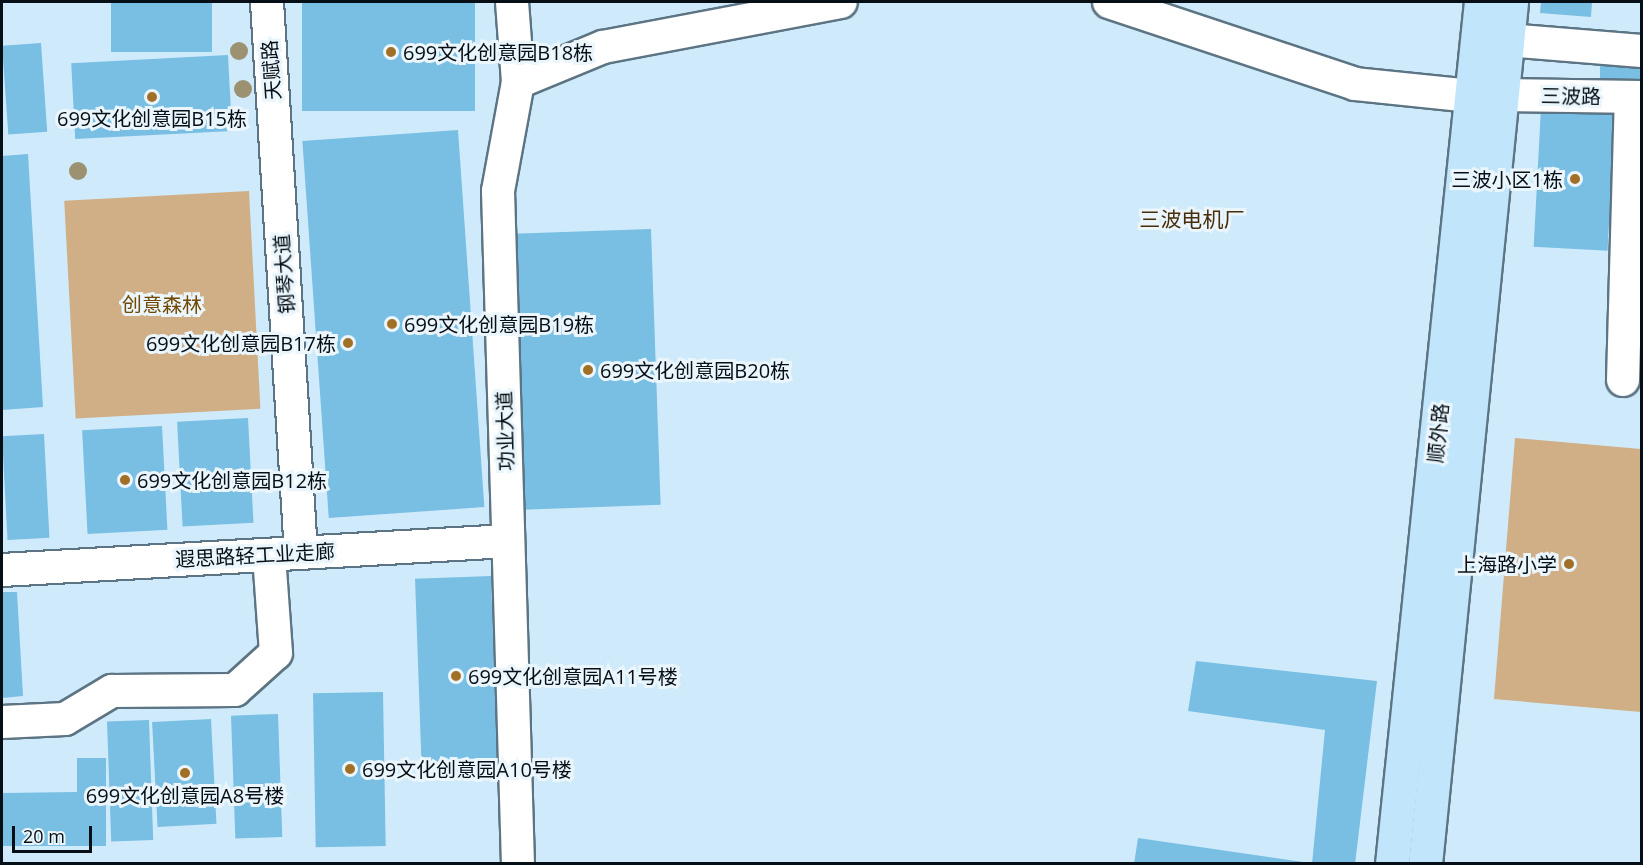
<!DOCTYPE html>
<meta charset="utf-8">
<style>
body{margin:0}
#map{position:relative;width:1643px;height:865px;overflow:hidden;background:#cfebfb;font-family:"Open Sans","Noto Sans SC",sans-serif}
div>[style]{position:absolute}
.green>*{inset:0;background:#d0ae86;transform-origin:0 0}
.building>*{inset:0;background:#79bee3;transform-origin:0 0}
.roads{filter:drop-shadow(2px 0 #5c7483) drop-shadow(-2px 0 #5c7483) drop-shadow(0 2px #5c7483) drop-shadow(0 -2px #5c7483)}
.minor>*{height:32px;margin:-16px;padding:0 16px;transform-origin:16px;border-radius:16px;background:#fff}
.major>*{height:33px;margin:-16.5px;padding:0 16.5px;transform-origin:16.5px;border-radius:16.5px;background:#c1e6fb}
.trees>*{width:18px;height:18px;margin:-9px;border-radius:50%;background:#9c9171}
.dots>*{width:16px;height:16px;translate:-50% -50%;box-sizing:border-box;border:3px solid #eaf5fc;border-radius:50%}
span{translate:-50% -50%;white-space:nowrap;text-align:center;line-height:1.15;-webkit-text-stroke:6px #eaf5fc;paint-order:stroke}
.poi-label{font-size:20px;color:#060f15}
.left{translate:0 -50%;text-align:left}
.right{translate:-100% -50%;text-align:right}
.street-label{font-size:20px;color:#060f15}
.park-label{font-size:20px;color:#724800}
.neighbourhood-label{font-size:21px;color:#462e0b}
.frame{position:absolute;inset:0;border:3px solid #060f15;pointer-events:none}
.scale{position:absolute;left:12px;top:826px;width:80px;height:27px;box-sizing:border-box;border:3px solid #060f15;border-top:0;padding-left:8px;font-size:18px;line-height:21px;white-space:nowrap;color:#060f15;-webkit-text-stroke:4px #eaf5fc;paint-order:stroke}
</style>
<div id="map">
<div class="green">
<i style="left:249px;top:191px;width:218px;height:185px;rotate:87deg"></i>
<i style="clip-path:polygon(1515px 438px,1641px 449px,1641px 712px,1494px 699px)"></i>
</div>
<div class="building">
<i style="left:111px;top:2px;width:101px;height:50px"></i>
<i style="left:302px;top:2px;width:173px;height:109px"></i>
<i style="clip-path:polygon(1541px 2px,1592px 2px,1591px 17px,1540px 13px)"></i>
<i style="left:41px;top:43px;width:89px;height:39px;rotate:86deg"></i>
<i style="left:228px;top:55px;width:76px;height:157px;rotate:87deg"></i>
<i style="left:1600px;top:57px;width:42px;height:27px"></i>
<i style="left:1541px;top:107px;width:74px;height:140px;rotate:3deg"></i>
<i style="left:458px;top:130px;width:378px;height:156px;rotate:86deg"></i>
<i style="clip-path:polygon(28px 154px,43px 407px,2px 410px,2px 156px)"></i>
<i style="left:651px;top:229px;width:276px;height:138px;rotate:88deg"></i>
<i style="left:248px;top:418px;width:105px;height:71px;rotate:87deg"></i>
<i style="left:162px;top:426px;width:104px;height:80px;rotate:87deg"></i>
<i style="left:44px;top:434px;width:104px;height:42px;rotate:87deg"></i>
<i style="left:491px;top:576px;width:198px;height:76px;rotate:88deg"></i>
<i style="clip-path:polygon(2px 592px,17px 592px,23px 696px,2px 698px)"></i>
<i style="clip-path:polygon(1196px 661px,1377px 681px,1355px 864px,1312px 864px,1325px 730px,1188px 711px)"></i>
<i style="left:383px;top:692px;width:154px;height:70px;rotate:89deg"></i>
<i style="left:278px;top:714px;width:123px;height:47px;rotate:88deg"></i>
<i style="left:211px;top:719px;width:105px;height:59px;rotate:87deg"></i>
<i style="left:149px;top:720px;width:120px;height:42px;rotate:88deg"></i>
<i style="clip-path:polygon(77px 758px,106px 758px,106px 846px,2px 846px,2px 793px,77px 792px)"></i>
<i style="clip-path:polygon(1138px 838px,1303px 862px,1303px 864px,1134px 864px)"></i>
</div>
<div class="roads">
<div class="minor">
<i style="left:267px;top:2px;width:552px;rotate:86.47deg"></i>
<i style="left:512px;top:2px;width:80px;rotate:85.7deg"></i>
<i style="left:518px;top:82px;width:111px;rotate:100.4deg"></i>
<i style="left:498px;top:191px;width:673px;rotate:88.3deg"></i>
<i style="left:1109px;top:2px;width:259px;rotate:18.4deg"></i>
<i style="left:1355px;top:84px;width:118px;rotate:5.9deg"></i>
<i style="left:1507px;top:40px;width:135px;rotate:4.7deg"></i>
<i style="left:518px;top:82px;width:92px;rotate:-22.4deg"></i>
<i style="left:603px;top:47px;width:242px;rotate:-10.7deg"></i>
<i style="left:1501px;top:95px;width:141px;rotate:0.8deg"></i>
<i style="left:1623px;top:380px;width:283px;rotate:-88.4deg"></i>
<i style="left:2px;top:570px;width:507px;rotate:-3.28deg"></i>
<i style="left:2px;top:722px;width:63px;rotate:-2.7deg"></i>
<i style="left:65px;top:719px;width:55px;rotate:-30.8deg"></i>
<i style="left:112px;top:691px;width:123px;rotate:-0.5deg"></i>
<i style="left:235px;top:690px;width:55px;rotate:-42.1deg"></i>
<i style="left:276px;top:653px;width:98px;rotate:-94.1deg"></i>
</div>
<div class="major">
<i style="left:1392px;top:864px;width:867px;rotate:-84.11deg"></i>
<i style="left:1425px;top:864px;width:866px;rotate:-84.3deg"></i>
</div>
</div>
<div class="trees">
<i style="left:239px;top:51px"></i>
<i style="left:243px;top:89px"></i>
<i style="left:78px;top:171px"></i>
</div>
<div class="dots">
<i style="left:391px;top:52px;background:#a26f26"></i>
<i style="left:152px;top:97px;background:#a26f26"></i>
<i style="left:1575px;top:179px;background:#a26f26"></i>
<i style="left:392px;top:324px;background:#a26f26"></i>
<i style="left:348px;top:343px;background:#a26f26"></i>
<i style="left:588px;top:370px;background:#a26f26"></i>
<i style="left:125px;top:480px;background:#a26f26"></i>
<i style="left:1569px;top:564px;background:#a26f26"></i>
<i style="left:456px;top:676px;background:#a26f26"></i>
<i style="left:350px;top:769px;background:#a26f26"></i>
<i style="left:185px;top:773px;background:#a26f26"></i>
</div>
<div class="poi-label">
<span class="left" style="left:403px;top:52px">699文化创意园B18栋</span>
<span style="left:152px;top:118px">699文化创意园B15栋</span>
<span class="right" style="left:1563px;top:179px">三波小区1栋</span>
<span class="left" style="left:404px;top:324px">699文化创意园B19栋</span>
<span class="right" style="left:336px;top:343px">699文化创意园B17栋</span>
<span class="left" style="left:600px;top:370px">699文化创意园B20栋</span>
<span class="left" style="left:137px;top:480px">699文化创意园B12栋</span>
<span class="right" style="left:1557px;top:564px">上海路小学</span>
<span class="left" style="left:468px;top:676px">699文化创意园A11号楼</span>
<span class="left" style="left:362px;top:769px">699文化创意园A10号楼</span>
<span style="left:185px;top:795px">699文化创意园A8号楼</span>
</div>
<div class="street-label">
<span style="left:271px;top:70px;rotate:-94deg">天赋路</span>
<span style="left:1571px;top:96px;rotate:1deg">三波路</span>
<span style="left:284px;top:274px;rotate:-94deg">钢琴大道</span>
<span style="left:505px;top:431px;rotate:-92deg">功业大道</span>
<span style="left:1438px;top:433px;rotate:-84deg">顺外路</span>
<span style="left:255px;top:555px;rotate:-3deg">遐思路轻工业走廊</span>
</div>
<div class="park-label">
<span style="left:162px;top:304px">创意森林</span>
</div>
<div class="neighbourhood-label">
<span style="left:1192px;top:219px">三波电机厂</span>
</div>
<div class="frame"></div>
<div class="scale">20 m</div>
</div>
